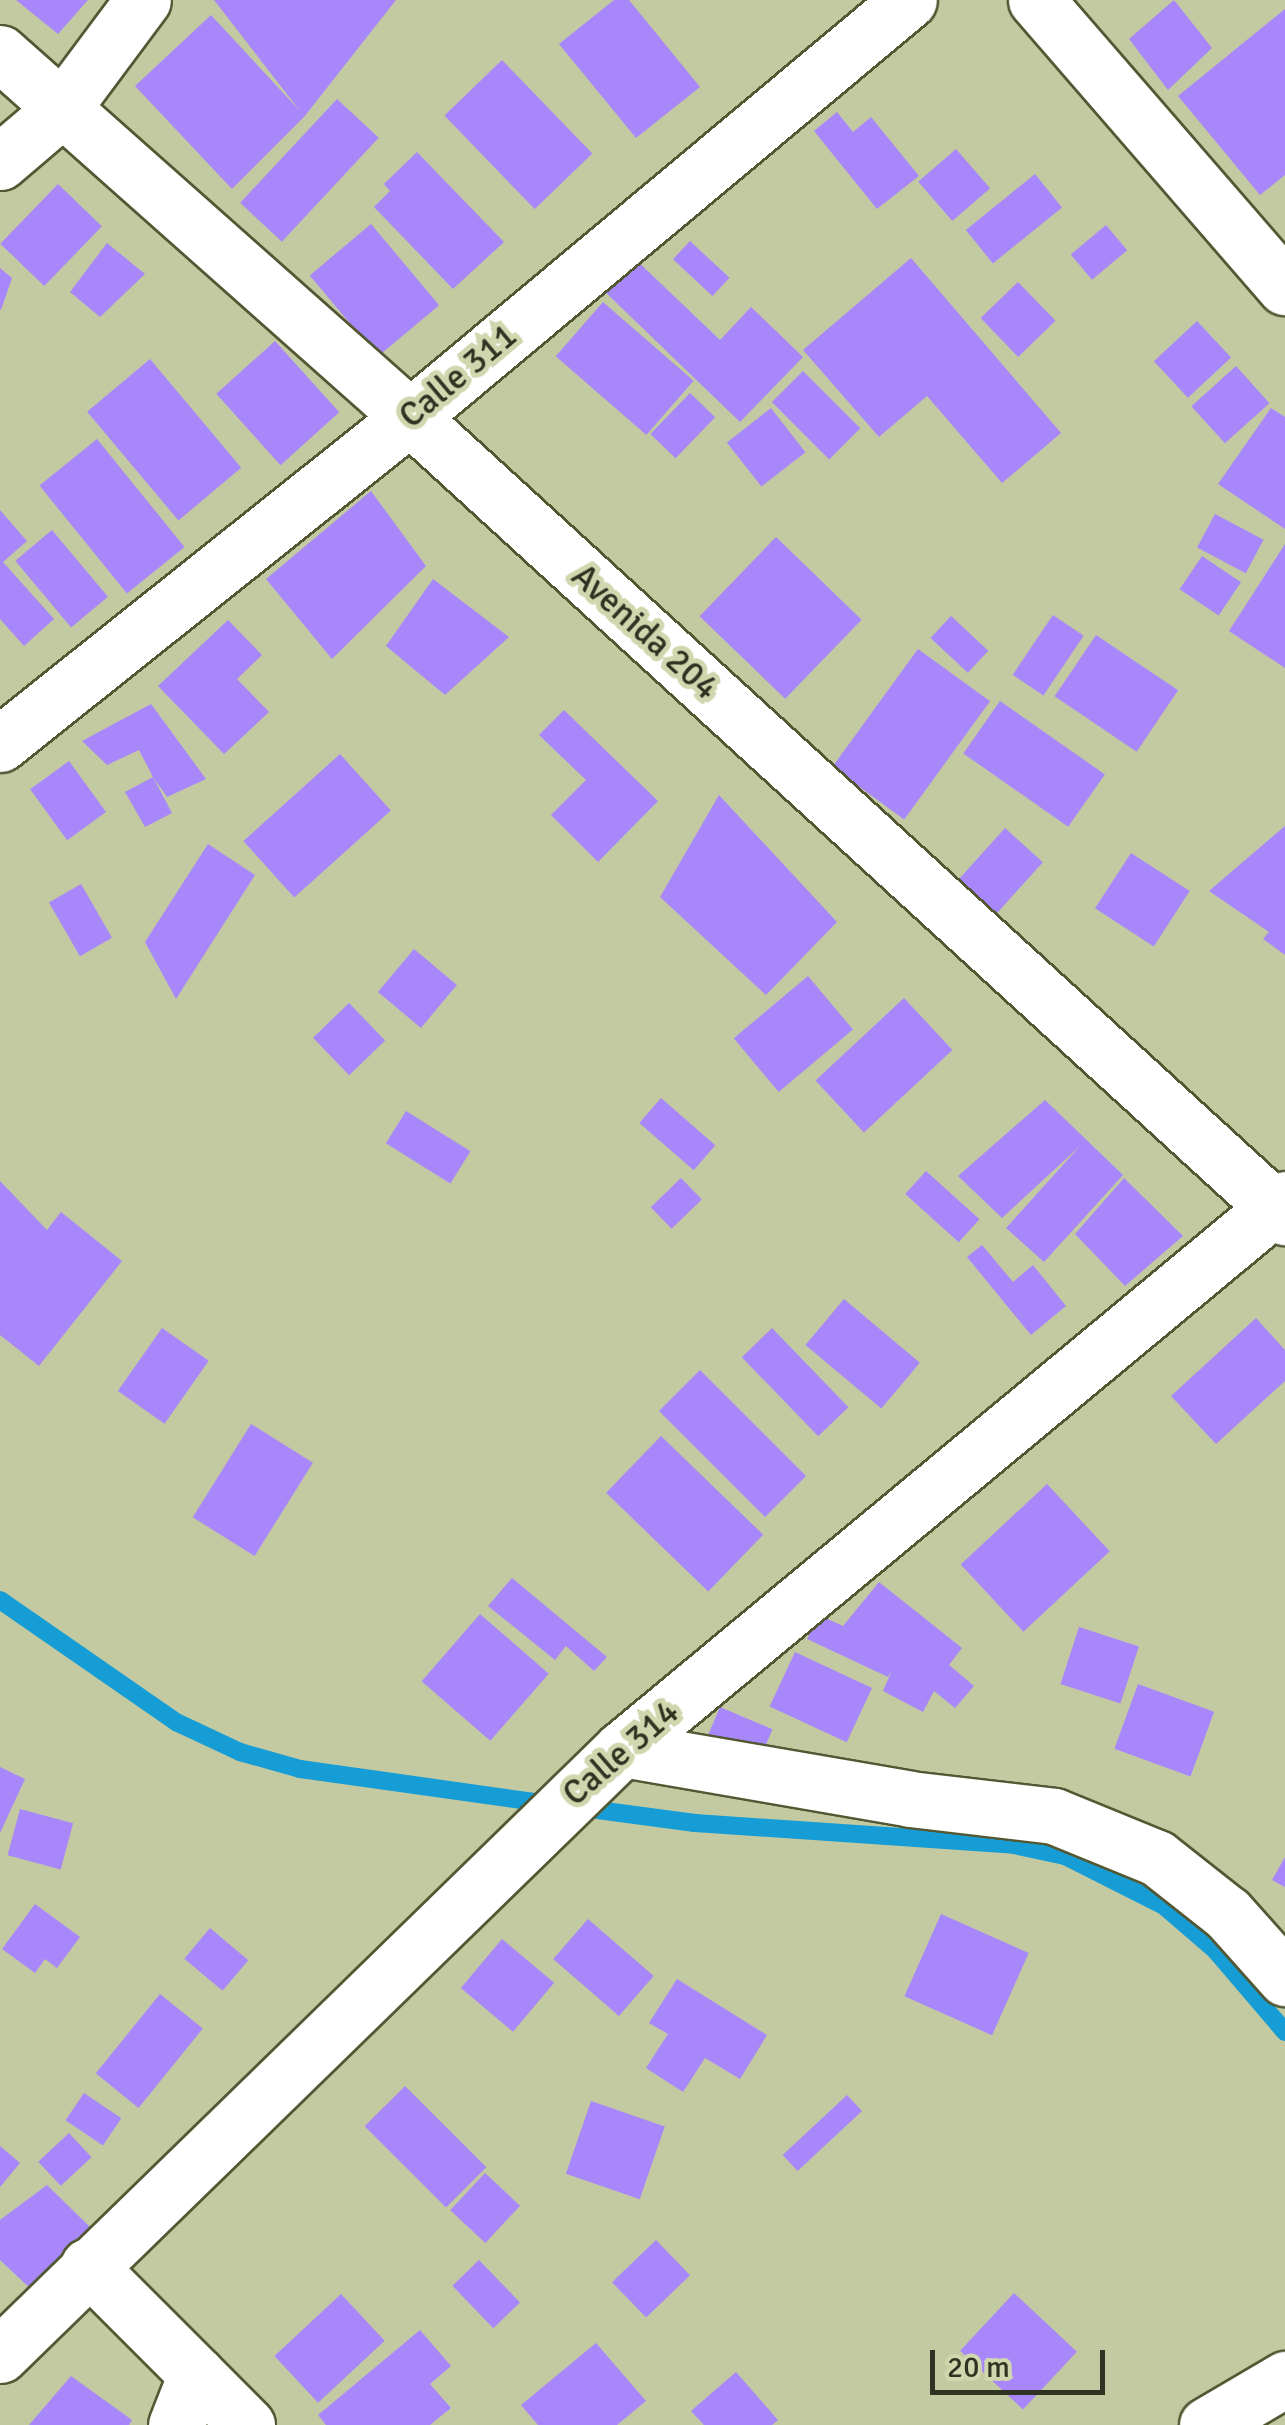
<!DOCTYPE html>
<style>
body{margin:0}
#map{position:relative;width:1285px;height:2425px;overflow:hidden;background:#c3caa1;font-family:Signika,sans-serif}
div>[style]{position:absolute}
.stream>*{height:18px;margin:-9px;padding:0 9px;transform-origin:9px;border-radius:9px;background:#179dd6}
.building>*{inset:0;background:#a887fb;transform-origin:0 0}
.roads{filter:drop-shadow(2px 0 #535833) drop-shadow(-2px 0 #535833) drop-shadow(0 2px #535833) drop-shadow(0 -2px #535833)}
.street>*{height:55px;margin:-27.5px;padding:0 27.5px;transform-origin:27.5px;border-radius:27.5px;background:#fff}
.secondary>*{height:55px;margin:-27.5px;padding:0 27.5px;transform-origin:27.5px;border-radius:27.5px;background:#fff}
span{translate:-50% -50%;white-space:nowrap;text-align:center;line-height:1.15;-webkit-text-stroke:10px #d0d7ae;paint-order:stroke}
.street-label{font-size:35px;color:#303222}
.scale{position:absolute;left:930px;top:2350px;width:175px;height:45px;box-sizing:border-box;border:5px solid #303222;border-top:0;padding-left:12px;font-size:30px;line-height:35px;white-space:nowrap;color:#303222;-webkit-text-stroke:8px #d0d7ae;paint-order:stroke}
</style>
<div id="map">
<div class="stream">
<i style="left:0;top:1600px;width:214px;rotate:34.7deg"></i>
<i style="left:176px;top:1722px;width:71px;rotate:25.1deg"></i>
<i style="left:240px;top:1752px;width:62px;rotate:15.8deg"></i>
<i style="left:300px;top:1769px;width:251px;rotate:8deg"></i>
<i style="left:575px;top:1807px;width:121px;rotate:7.6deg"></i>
<i style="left:695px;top:1823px;width:320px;rotate:3.9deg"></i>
<i style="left:1014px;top:1845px;width:52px;rotate:12.2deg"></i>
<i style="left:1065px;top:1856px;width:111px;rotate:26.8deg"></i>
<i style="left:1164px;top:1906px;width:67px;rotate:40.8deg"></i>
<i style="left:1215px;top:1950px;width:108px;rotate:49.5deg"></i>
</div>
<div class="building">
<i style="clip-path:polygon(16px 0,88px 0,58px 34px)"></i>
<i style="clip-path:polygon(214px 0,396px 0,304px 117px,232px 189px,135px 86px,211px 15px,300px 111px)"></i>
<i style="clip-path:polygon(614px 0,629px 0,700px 87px,636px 138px,559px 44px)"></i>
<i style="clip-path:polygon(1174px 0,1212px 48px,1168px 90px,1129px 39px)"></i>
<i style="clip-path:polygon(1285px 9px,1285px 175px,1260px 195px,1178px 96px)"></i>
<i style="left:502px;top:60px;width:130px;height:80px;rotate:46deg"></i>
<i style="left:337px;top:99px;width:57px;height:142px;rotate:43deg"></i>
<i style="clip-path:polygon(837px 112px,853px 132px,871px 117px,919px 176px,877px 209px,814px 131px)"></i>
<i style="left:956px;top:149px;width:52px;height:50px;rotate:49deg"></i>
<i style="clip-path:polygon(417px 152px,504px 242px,453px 289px,374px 207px,390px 191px,384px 184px)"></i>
<i style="left:1035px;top:174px;width:43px;height:89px;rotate:51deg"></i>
<i style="left:58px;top:184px;width:61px;height:83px;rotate:44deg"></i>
<i style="left:371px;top:224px;width:106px;height:80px;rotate:50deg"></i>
<i style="left:1106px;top:225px;width:33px;height:46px;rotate:50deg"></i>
<i style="left:690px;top:241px;width:54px;height:25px;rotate:43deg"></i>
<i style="clip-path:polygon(107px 243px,145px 274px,100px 317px,70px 292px)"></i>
<i style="clip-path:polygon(632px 256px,720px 340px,751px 307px,803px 357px,740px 422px,601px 288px)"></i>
<i style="clip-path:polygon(911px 258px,1061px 433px,1002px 483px,927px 396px,879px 437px,803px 350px)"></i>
<i style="clip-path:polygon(0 268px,12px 278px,1px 310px,0 309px)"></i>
<i style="left:1018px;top:282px;width:54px;height:52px;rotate:46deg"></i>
<i style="left:603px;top:302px;width:120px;height:72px;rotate:41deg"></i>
<i style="left:1197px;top:321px;width:50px;height:59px;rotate:47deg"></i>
<i style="left:275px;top:341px;width:96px;height:79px;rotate:48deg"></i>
<i style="left:150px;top:359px;width:142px;height:82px;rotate:50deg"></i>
<i style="left:1236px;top:366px;width:50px;height:60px;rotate:48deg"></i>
<i style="left:803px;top:371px;width:81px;height:44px;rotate:45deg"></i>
<i style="left:690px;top:393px;width:35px;height:57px;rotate:44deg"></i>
<i style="left:771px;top:408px;width:56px;height:56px;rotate:52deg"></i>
<i style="clip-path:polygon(1271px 408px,1285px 417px,1285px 529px,1218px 484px)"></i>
<i style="left:97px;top:439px;width:139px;height:74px;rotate:51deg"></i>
<i style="clip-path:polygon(371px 491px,426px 566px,332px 659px,266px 579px)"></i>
<i style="clip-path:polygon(0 510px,27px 541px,3px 562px,54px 619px,24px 646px,0 619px)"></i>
<i style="left:1215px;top:514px;width:55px;height:38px;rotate:28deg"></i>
<i style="left:52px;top:530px;width:87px;height:48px;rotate:50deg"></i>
<i style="left:776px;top:537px;width:119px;height:110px;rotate:44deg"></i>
<i style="clip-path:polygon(1285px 544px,1285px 668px,1229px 631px)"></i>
<i style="left:1202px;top:556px;width:47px;height:40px;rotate:34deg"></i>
<i style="clip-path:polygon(433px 579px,509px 637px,445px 695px,386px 646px)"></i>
<i style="left:1053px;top:615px;width:37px;height:72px;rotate:34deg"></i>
<i style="left:951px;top:616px;width:51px;height:30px;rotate:43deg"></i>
<i style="clip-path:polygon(228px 620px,262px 655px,237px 679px,269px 712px,224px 754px,158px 686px)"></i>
<i style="left:1096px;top:635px;width:99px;height:74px;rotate:34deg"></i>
<i style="left:918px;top:649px;width:89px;height:146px;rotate:36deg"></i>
<i style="left:1000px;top:701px;width:128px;height:64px;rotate:35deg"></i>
<i style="clip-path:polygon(151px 704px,206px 779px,167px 797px,153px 777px,172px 813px,145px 827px,125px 792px,153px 777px,139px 750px,107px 765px,82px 741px)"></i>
<i style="clip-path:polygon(564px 710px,658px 801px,598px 862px,551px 815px,586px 780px,539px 735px)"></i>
<i style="left:340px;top:754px;width:76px;height:130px;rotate:48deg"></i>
<i style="left:69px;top:761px;width:63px;height:48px;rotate:54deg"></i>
<i style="clip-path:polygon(719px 795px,837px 922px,766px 995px,660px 897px)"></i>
<i style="clip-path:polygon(1285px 826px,1285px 955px,1263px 939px,1269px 932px,1209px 891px)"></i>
<i style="left:1005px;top:828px;width:51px;height:72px;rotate:42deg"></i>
<i style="clip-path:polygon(208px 844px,255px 875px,176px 999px,145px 942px)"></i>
<i style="left:1131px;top:853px;width:70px;height:66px;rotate:33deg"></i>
<i style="left:81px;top:884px;width:62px;height:37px;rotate:60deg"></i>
<i style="left:414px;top:949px;width:56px;height:56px;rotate:40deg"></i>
<i style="left:808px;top:976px;width:70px;height:97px;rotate:50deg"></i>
<i style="left:904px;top:998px;width:71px;height:121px;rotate:47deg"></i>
<i style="left:349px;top:1003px;width:52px;height:50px;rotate:46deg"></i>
<i style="left:661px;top:1098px;width:72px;height:33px;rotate:41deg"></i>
<i style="clip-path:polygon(1045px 1100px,1123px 1175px,1044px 1262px,1006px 1228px,1080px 1146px,1002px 1218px,958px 1176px)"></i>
<i style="left:406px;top:1111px;width:76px;height:38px;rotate:32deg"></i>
<i style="left:926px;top:1171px;width:72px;height:31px;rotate:42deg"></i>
<i style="left:681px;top:1178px;width:30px;height:42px;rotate:46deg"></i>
<i style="clip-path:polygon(1124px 1178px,1183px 1236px,1125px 1286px,1075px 1234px)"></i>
<i style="clip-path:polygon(0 1181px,47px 1230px,61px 1212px,122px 1261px,39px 1366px,0 1335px)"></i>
<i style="clip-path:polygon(982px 1245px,1013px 1282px,1033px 1265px,1066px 1306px,1031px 1335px,967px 1257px)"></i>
<i style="left:844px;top:1299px;width:99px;height:60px;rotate:40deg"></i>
<i style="clip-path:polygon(1256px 1318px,1285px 1350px,1285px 1381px,1216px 1444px,1171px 1396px)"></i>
<i style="left:162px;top:1328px;width:57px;height:77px;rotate:35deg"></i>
<i style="left:772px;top:1328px;width:110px;height:42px;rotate:46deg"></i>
<i style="left:700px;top:1370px;width:150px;height:58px;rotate:45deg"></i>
<i style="left:251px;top:1424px;width:73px;height:110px;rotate:32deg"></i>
<i style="left:661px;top:1436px;width:142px;height:79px;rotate:44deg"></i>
<i style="left:1047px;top:1484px;width:92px;height:118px;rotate:47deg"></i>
<i style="clip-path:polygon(512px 1578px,607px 1657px,594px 1671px,566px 1646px,555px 1660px,488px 1606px)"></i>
<i style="clip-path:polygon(879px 1582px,962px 1648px,949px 1665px,974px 1686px,955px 1708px,934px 1691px,923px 1712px,883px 1691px,892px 1670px,888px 1677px,807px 1639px,819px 1615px,843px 1626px)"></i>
<i style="left:480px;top:1614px;width:91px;height:89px;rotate:41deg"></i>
<i style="left:1079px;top:1627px;width:63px;height:60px;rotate:18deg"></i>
<i style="left:795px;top:1652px;width:85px;height:60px;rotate:25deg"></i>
<i style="left:1138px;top:1684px;width:81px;height:69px;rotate:20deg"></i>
<i style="left:720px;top:1707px;width:57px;height:34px;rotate:23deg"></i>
<i style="clip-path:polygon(0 1767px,25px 1779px,0 1833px)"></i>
<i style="left:20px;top:1809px;width:55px;height:48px;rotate:15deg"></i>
<i style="clip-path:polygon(1285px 1857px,1285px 1887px,1272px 1880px)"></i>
<i style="clip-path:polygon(35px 1904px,80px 1937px,57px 1968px,45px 1959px,35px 1973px,2px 1949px)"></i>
<i style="left:941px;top:1914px;width:96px;height:90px;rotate:24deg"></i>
<i style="left:588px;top:1919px;width:87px;height:53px;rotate:41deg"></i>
<i style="left:210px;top:1928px;width:50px;height:40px;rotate:40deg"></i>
<i style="left:502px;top:1939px;width:68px;height:64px;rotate:40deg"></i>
<i style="clip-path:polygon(677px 1979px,767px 2035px,740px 2079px,705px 2058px,683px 2092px,646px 2068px,668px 2034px,649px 2023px)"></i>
<i style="left:160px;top:1994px;width:55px;height:102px;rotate:39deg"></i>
<i style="left:405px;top:2086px;width:115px;height:57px;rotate:45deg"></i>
<i style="left:84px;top:2093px;width:45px;height:33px;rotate:34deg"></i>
<i style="left:847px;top:2095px;width:22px;height:88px;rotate:47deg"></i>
<i style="left:591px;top:2101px;width:78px;height:77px;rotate:19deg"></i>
<i style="left:69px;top:2133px;width:33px;height:42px;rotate:47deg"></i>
<i style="clip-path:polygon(0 2146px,20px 2163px,0 2187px)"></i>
<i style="left:485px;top:2173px;width:48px;height:51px;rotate:43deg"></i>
<i style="clip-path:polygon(47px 2185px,90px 2227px,34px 2292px,0 2260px,0 2220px)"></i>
<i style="left:656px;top:2240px;width:49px;height:61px;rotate:46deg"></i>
<i style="left:479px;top:2260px;width:59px;height:37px;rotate:46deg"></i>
<i style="left:1014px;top:2293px;width:86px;height:79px;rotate:43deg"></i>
<i style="left:341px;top:2294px;width:64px;height:91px;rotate:47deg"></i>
<i style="clip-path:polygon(420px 2330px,451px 2366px,430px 2384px,451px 2408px,430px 2425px,326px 2425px,318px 2415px)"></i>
<i style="clip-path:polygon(596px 2343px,646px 2401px,617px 2425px,538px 2425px,521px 2405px)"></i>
<i style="clip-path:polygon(736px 2372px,778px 2420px,772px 2425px,704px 2425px,691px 2411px)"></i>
<i style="clip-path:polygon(71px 2376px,132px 2420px,129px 2425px,29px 2425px)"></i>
</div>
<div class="roads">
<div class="street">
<i style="left:1036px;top:0;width:380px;rotate:49.1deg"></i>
<i style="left:0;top:53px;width:548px;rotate:41.6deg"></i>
<i style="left:410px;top:417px;width:1186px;rotate:42.44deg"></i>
<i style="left:0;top:162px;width:80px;rotate:-40.4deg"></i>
<i style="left:61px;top:110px;width:137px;rotate:-53.3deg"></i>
<i style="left:622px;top:1749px;width:292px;rotate:9.8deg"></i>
<i style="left:910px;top:1799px;width:145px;rotate:6.7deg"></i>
<i style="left:1054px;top:1816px;width:111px;rotate:22.2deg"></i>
<i style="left:1157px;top:1858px;width:90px;rotate:38.3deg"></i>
<i style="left:1228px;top:1914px;width:86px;rotate:48.3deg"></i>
<i style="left:88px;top:2266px;width:225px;rotate:45deg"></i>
<i style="left:0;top:2355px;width:868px;rotate:-44.25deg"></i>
<i style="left:622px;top:1749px;width:861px;rotate:-39.68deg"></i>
<i style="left:176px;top:2425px;width:55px;rotate:-68.6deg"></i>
<i style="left:1207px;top:2425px;width:91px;rotate:-30.5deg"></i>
</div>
<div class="secondary">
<i style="left:0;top:744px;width:524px;rotate:-38.57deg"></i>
<i style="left:410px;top:417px;width:650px;rotate:-39.88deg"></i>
</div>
</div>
<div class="street-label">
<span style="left:458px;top:376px;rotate:-40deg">Calle 311</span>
<span style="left:645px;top:632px;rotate:42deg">Avenida 204</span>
<span style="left:621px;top:1753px;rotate:-41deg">Calle 314</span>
</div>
<div class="scale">20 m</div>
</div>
